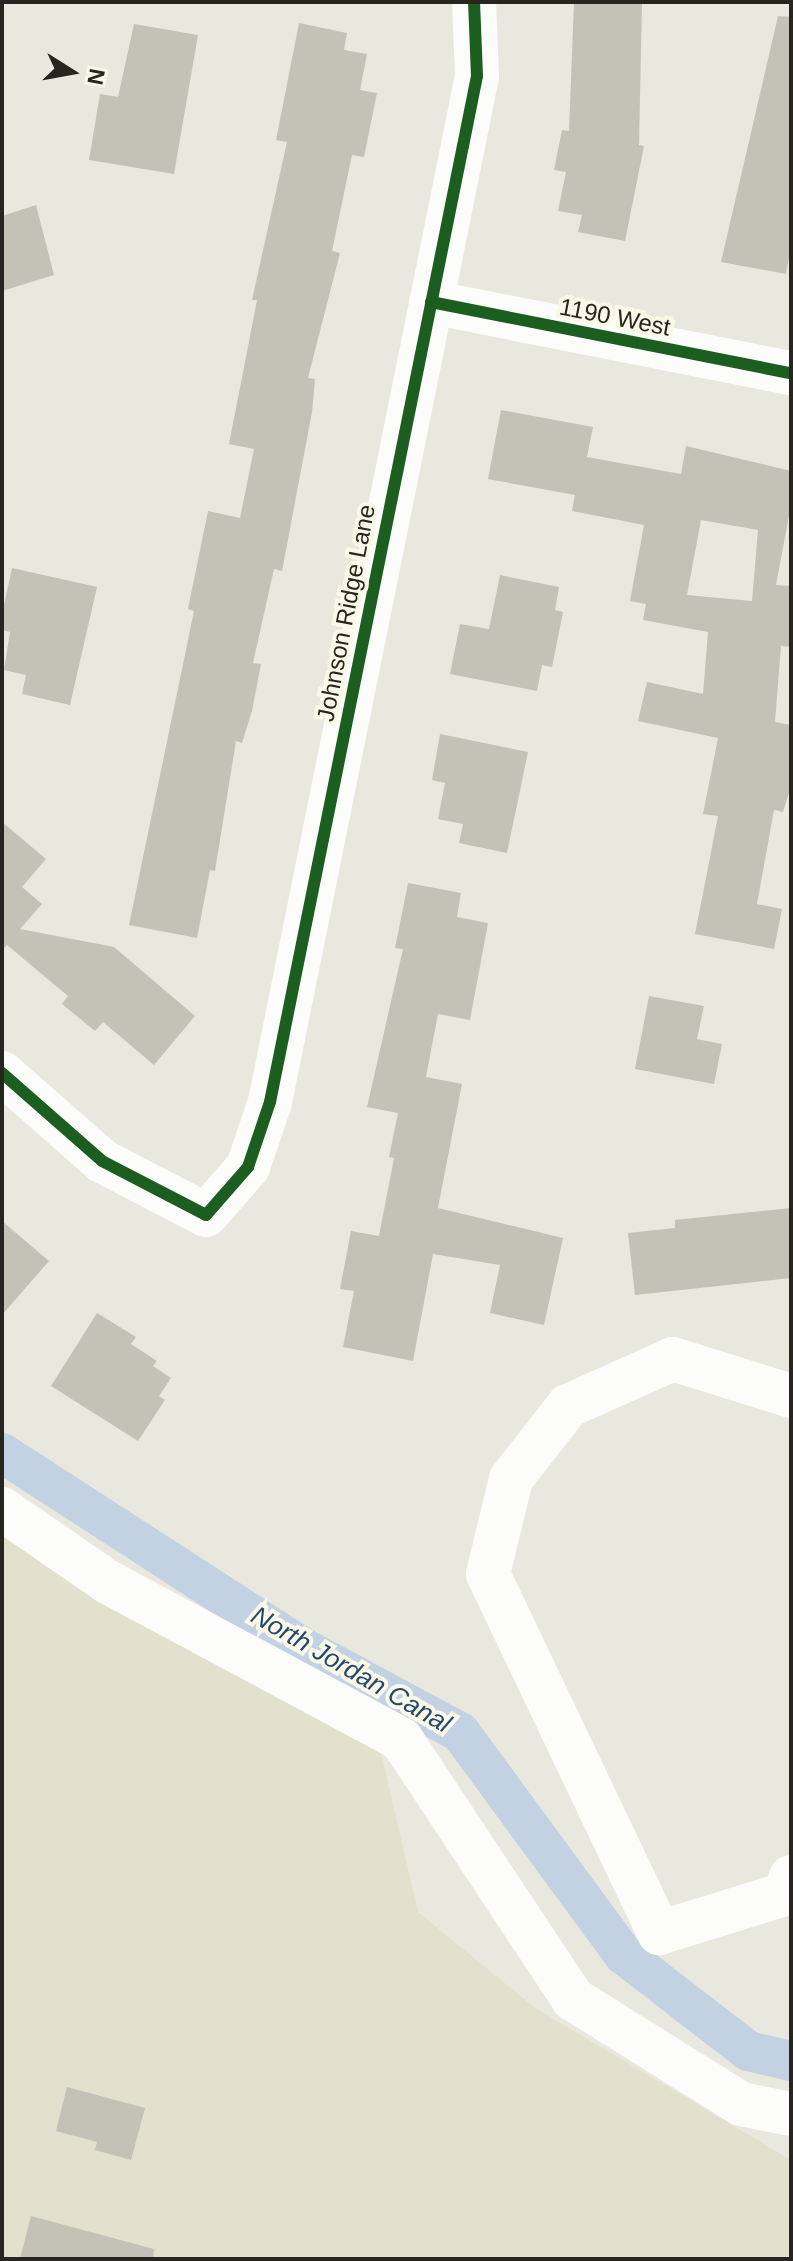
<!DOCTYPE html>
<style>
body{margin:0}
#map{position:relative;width:793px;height:2261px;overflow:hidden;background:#e8e8de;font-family:Arial,sans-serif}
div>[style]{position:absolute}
.built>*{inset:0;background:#e1e1ce}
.canal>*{height:40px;margin:-20px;padding:0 20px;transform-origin:20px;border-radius:20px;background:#c3d2e2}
.building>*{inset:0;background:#c2c2b7}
.minor>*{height:44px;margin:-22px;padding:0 22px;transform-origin:22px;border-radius:22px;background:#fcfcfa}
.cycleway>*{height:12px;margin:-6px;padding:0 6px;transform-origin:6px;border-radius:6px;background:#1b5e20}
span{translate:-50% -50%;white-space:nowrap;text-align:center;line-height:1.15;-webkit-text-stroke:8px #faf9e7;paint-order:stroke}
.street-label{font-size:24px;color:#26251f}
.water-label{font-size:26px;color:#26476d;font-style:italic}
.frame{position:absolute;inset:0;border:4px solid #26251f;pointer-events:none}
.north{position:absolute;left:32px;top:32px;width:80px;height:80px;-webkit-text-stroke:6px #faf9e7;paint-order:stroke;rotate:101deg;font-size:22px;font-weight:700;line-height:32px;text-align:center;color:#26251f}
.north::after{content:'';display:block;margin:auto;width:28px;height:36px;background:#26251f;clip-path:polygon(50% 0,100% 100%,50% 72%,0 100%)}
</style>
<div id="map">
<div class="built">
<i style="clip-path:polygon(2px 1532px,380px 1749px,418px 1912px,535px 2008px,791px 2160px,791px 2259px,2px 2259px)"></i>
</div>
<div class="canal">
<i style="left:2px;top:1453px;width:355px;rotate:32.9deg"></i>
<i style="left:300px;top:1646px;width:182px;rotate:28.3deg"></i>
<i style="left:460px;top:1732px;width:277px;rotate:53.7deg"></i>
<i style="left:624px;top:1955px;width:157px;rotate:37.7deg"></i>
<i style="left:748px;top:2051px;width:44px;rotate:13.1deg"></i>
</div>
<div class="building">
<i style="clip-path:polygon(574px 2px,642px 2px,639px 145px,644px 146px,625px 241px,578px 232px,582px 215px,558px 211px,566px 172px,554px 170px,562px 130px,569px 131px)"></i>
<i style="clip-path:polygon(778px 16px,791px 17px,791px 247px,786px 274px,721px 262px)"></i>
<i style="clip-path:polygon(299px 23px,347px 33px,344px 50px,367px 54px,360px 90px,377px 93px,364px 157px,352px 155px,332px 251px,340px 253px,308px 378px,315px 379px,312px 412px,282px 571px,274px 569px,253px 663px,261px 664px,252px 711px,242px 743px,236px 741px,215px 871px,210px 870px,197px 938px,129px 925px,194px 611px,188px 609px,208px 511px,240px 518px,254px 449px,229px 444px,257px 300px,252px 300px,287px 142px,276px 140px)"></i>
<i style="clip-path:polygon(134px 24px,198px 35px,174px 174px,89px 160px,100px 94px,118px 97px)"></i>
<i style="clip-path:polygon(36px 205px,54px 275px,2px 291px,2px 216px)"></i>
<i style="clip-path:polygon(evenodd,501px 410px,593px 427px,587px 457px,681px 474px,686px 446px,791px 471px,791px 505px,776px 585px,791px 586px,791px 647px,781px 646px,775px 722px,791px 725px,791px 786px,783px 812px,774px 810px,757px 904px,782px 909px,774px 949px,695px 934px,718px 816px,703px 814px,718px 738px,638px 721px,647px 682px,703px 694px,708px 632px,643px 620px,646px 604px,630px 601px,644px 525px,572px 511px,575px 495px,488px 479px,501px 410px,701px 520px,758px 530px,752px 601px,687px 595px,701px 520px)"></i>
<i style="clip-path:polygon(12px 568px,97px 587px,70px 705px,22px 694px,26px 675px,4px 670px,10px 632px,2px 630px,2px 614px)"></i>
<i style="clip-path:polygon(500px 575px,559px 587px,555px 610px,563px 612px,552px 667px,542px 665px,537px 691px,450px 674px,460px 624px,489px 629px)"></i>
<i style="clip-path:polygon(440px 734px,528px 752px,507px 853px,459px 843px,463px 824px,438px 819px,445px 783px,432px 780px)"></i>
<i style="clip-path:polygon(2px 822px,46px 859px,22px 887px,42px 904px,20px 929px,114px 947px,195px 1016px,154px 1065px,103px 1022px,95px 1031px,62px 1004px,68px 996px,7px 945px,2px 950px)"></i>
<i style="clip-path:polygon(408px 883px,461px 893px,457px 917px,488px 923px,470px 1020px,438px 1014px,426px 1077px,462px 1084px,438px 1208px,563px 1238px,544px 1325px,490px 1313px,500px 1265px,433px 1254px,413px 1361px,343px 1347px,354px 1291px,340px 1289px,351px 1231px,379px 1236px,394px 1158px,389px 1157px,398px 1113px,367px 1107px,403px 949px,395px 948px)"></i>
<i style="clip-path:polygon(649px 996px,704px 1006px,697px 1039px,722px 1044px,714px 1084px,635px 1069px)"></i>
<i style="clip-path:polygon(791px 1208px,791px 1278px,635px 1295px,628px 1233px,675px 1228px,675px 1220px)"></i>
<i style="clip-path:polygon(2px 1221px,49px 1261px,2px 1315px)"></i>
<i style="clip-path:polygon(97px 1313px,136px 1337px,131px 1344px,157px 1361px,153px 1366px,171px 1378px,159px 1396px,165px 1400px,138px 1441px,51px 1386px)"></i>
<i style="clip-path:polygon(67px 2087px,145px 2108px,131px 2160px,95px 2150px,97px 2142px,56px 2131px)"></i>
<i style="clip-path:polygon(31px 2216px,154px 2249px,153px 2259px,20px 2259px)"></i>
</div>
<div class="minor">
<i style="left:431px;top:302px;width:367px;rotate:11.2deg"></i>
<i style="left:2px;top:1073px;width:133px;rotate:41.3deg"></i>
<i style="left:102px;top:1161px;width:117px;rotate:27.4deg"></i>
<i style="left:206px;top:1215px;width:64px;rotate:-48.8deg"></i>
<i style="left:248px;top:1167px;width:69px;rotate:-71.3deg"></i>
<i style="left:270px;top:1102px;width:975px;rotate:-78.59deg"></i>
<i style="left:463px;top:146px;width:71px;rotate:-78.7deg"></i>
<i style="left:477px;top:76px;width:74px;rotate:-92.3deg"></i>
<i style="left:791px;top:1396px;width:124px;rotate:-162.6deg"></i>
<i style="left:673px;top:1359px;width:115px;rotate:155.9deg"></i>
<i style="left:568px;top:1406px;width:93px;rotate:128deg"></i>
<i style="left:511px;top:1479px;width:98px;rotate:103.6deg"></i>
<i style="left:488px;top:1574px;width:398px;rotate:64.5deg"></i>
<i style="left:659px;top:1933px;width:132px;rotate:-17.2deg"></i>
<i style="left:785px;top:1894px;width:18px;rotate:-71deg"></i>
<i style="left:2px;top:1509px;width:129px;rotate:34.6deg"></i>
<i style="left:108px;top:1582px;width:332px;rotate:28.2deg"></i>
<i style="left:401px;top:1739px;width:312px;rotate:56.5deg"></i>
<i style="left:573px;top:1999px;width:198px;rotate:32deg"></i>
<i style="left:741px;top:2104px;width:51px;rotate:11.3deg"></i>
</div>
<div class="cycleway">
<i style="left:431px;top:302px;width:367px;rotate:11.2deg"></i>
<i style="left:2px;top:1073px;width:133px;rotate:41.3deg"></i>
<i style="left:102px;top:1161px;width:117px;rotate:27.4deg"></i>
<i style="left:206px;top:1215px;width:64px;rotate:-48.8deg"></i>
<i style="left:248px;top:1167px;width:69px;rotate:-71.3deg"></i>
<i style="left:270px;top:1102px;width:975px;rotate:-78.59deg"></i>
<i style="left:463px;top:146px;width:71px;rotate:-78.7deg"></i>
<i style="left:477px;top:76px;width:74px;rotate:-92.3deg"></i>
</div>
<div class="street-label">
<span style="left:615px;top:317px;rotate:11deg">1190 West</span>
<span style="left:346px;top:613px;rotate:-79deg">Johnson Ridge Lane</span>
</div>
<div class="water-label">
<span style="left:351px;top:1670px;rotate:30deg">North Jordan Canal</span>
</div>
<div class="frame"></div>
<div class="north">N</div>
</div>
